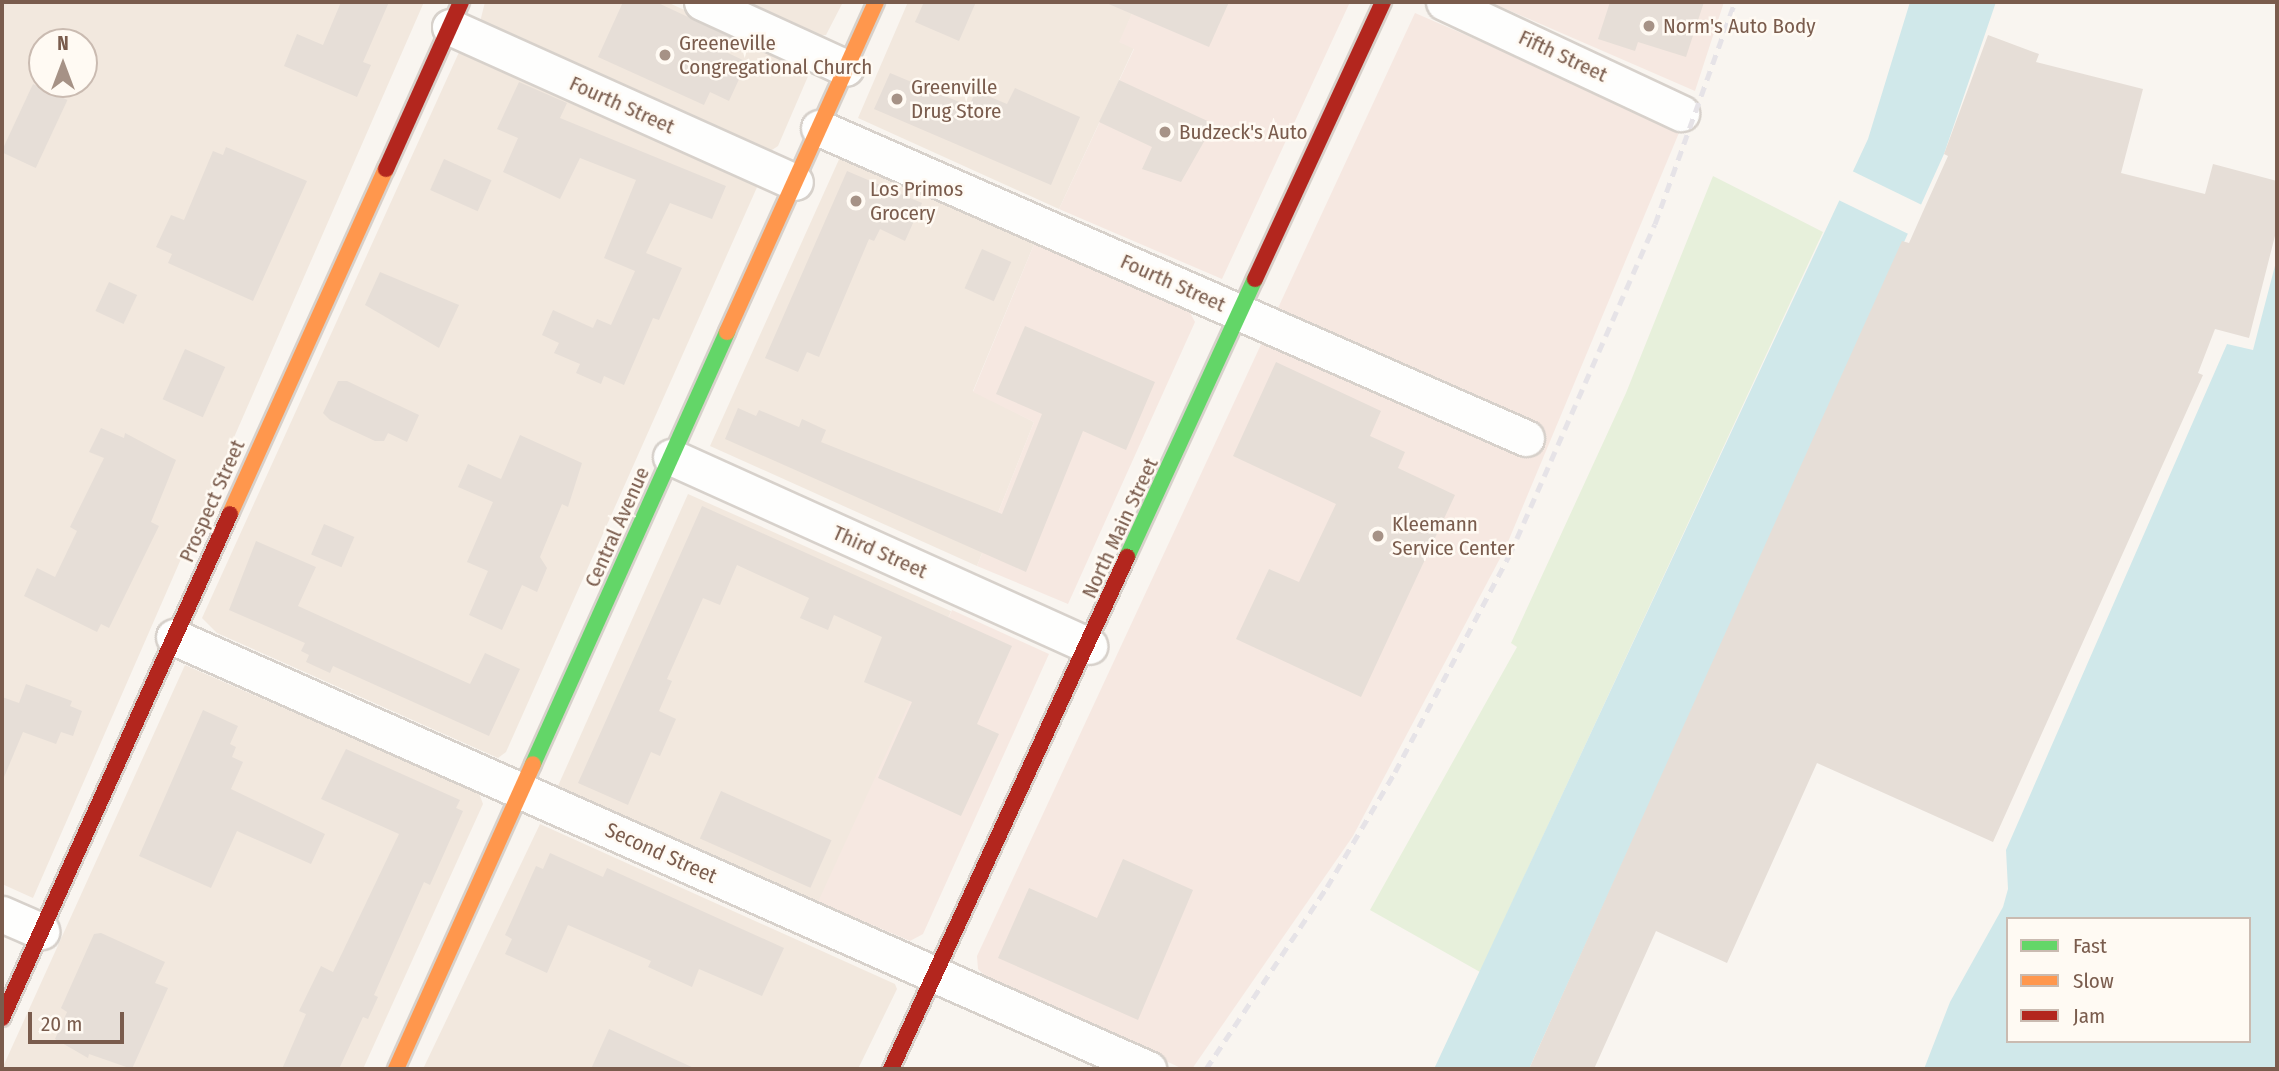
<!DOCTYPE html>
<style>
body{margin:0}
#map{position:relative;width:2279px;height:1071px;overflow:hidden;background:#f9f5f0;font-family:"Fira Sans Condensed",sans-serif}
div>[style]{position:absolute}
.residential>*{inset:0;background:#f2e8de;transform-origin:0 0}
.commercial>*{inset:0;background:#f6e8e1}
.green>*{inset:0;background:#e7f0db}
.water>*{inset:0;background:#d0e8ea}
.pier>*{inset:0;background:#f9f5f0;transform-origin:0 0}
.building>*{inset:0;background:#e6ded7;transform-origin:0 0}
.roads{filter:drop-shadow(2px 0 #d7d1cb) drop-shadow(-2px 0 #d7d1cb) drop-shadow(0 2px #d7d1cb) drop-shadow(0 -2px #d7d1cb)}
.street>*{height:35px;margin:-17.5px;padding:0 17.5px;transform-origin:17.5px;border-radius:17.5px;background:#fefefd}
.fast>*{height:16px;margin:-8px;padding:0 8px;transform-origin:8px;border-radius:8px;background:#63d668}
.slow>*{height:16px;margin:-8px;padding:0 8px;transform-origin:8px;border-radius:8px;background:#ff974d}
.jam>*{height:16px;margin:-8px;padding:0 8px;transform-origin:8px;border-radius:8px;background:#b3261e}
.rail>*{height:5px;margin-top:-2.5px;transform-origin:0;background:repeating-linear-gradient(90deg,#e6e3e7 0 10px,transparent 0 17px)}
.dots>*{width:19px;height:19px;translate:-50% -50%;box-sizing:border-box;border:4px solid #fffaf3;border-radius:50%}
span{translate:-50% -50%;white-space:nowrap;text-align:center;line-height:1.15;-webkit-text-stroke:5px #fffaf3;paint-order:stroke}
.poi-label{font-size:21px;color:#7a5c4d}
.left{translate:0 -50%;text-align:left}
.street-label{font-size:21px;color:#7a5c4d}
.frame{position:absolute;inset:0;border:4px solid #7a5c4d;pointer-events:none}
.legend{position:absolute;left:2006px;top:917px;width:245px;height:126px;box-sizing:border-box;background:#fffaf3;border:2px solid #cabbb1;margin:0;padding:9px 12px;list-style:none;font-size:21px;color:#7a5c4d}
.legend li{display:flex;align-items:center;gap:14px;height:35px}
.legend b{width:35px;border:2px solid #cabbb1}
.north{position:absolute;left:28px;top:28px;width:70px;height:70px;box-sizing:border-box;background:#fffaf3;border:2px solid #cabbb1;border-radius:50%;rotate:0deg;font-size:19px;font-weight:700;line-height:28px;text-align:center;color:#7a5c4d}
.north::after{content:'';display:block;margin:auto;width:24px;height:32px;background:#a69286;clip-path:polygon(50% 0,100% 100%,50% 72%,0 100%)}
.scale{position:absolute;left:28px;top:1012px;width:96px;height:32px;box-sizing:border-box;border:4px solid #7a5c4d;border-top:0;padding-left:9px;font-size:21px;line-height:24px;white-space:nowrap;color:#7a5c4d;-webkit-text-stroke:5px #fffaf3;paint-order:stroke}
</style>
<div id="map">
<div class="residential">
<i style="clip-path:polygon(evenodd,2px 2px,424px 2px,33px 898px,2px 884px,2px 2px,42px 42px,84px 42px,84px 84px,42px 84px,42px 42px)"></i>
<i style="clip-path:polygon(485px 2px,667px 2px,805px 65px,809px 74px,778px 146px,769px 152px,480px 22px)"></i>
<i style="clip-path:polygon(732px 2px,843px 2px,826px 35px,813px 36px)"></i>
<i style="clip-path:polygon(908px 2px,1137px 2px,1120px 42px,1134px 48px,1059px 209px,858px 118px)"></i>
<i style="clip-path:polygon(460px 50px,758px 185px,506px 752px,498px 758px,217px 633px,202px 618px)"></i>
<i style="clip-path:polygon(841px 155px,1035px 242px,973px 391px,1034px 422px,977px 566px,710px 446px)"></i>
<i style="left:688px;top:494px;width:288px;height:320px;rotate:24deg"></i>
<i style="clip-path:polygon(185px 665px,479px 793px,483px 804px,363px 1069px,2px 1069px)"></i>
<i style="clip-path:polygon(540px 824px,895px 984px,897px 989px,858px 1069px,423px 1069px)"></i>
</div>
<div class="commercial">
<i style="clip-path:polygon(1137px 2px,1350px 2px,1222px 279px,1059px 209px,1134px 49px,1119px 42px)"></i>
<i style="clip-path:polygon(1490px 2px,1724px 2px,1695px 91px)"></i>
<i style="clip-path:polygon(1415px 13px,1681px 128px,1505px 549px,1353px 836px,1192px 1069px,1183px 1069px,986px 977px,978px 969px,977px 956px)"></i>
<i style="clip-path:polygon(1035px 242px,1189px 311px,1195px 322px,1068px 604px,977px 566px,1034px 422px,973px 392px)"></i>
<i style="clip-path:polygon(952px 610px,1049px 654px,923px 934px,910px 941px,818px 902px)"></i>
</div>
<div class="green">
<i style="clip-path:polygon(1713px 176px,1823px 232px,1480px 972px,1370px 910px,1517px 647px,1511px 643px,1626px 393px)"></i>
</div>
<div class="water">
<i style="clip-path:polygon(1910px 2px,1996px 2px,1944px 154px,1529px 1069px,1434px 1069px,1868px 139px)"></i>
<i style="clip-path:polygon(evenodd,2277px 258px,2277px 1069px,1924px 1069px,1950px 1002px,2003px 907px,2008px 889px,2006px 850px,2227px 344px,2253px 350px,2277px 258px,2008px 919px,2249px 919px,2249px 1041px,2008px 1041px,2008px 919px)"></i>
</div>
<div class="pier">
<i style="left:1848px;top:169px;width:84px;height:32px;rotate:26deg"></i>
</div>
<div class="building">
<i style="clip-path:polygon(341px 2px,389px 2px,363px 62px,371px 65px,357px 97px,284px 66px,297px 34px,323px 45px)"></i>
<i style="clip-path:polygon(623px 2px,656px 2px,735px 39px,728px 53px,747px 62px,729px 101px,710px 92px,704px 105px,598px 57px)"></i>
<i style="clip-path:polygon(924px 2px,976px 2px,959px 41px,915px 22px)"></i>
<i style="clip-path:polygon(1104px 2px,1229px 2px,1209px 47px)"></i>
<i style="clip-path:polygon(1610px 2px,1704px 2px,1686px 57px,1638px 42px,1635px 51px,1598px 39px)"></i>
<i style="clip-path:polygon(1988px 35px,2039px 54px,2036px 62px,2143px 89px,2121px 173px,2205px 194px,2213px 164px,2277px 181px,2277px 228px,2249px 338px,2215px 329px,2198px 373px,2203px 375px,1993px 842px,1817px 763px,1727px 963px,1656px 931px,1594px 1069px,1529px 1069px,1902px 241px,1909px 243px,1925px 207px,1948px 156px,1944px 154px)"></i>
<i style="clip-path:polygon(890px 73px,969px 106px,976px 91px,1007px 104px,1015px 88px,1080px 117px,1051px 185px,874px 109px)"></i>
<i style="clip-path:polygon(1119px 80px,1214px 124px,1181px 182px,1142px 169px,1152px 147px,1099px 122px)"></i>
<i style="clip-path:polygon(519px 82px,567px 103px,560px 118px,726px 186px,712px 219px,670px 203px,646px 253px,682px 268px,659px 320px,653px 318px,624px 385px,604px 376px,601px 384px,576px 373px,580px 364px,554px 353px,559px 343px,542px 335px,553px 310px,593px 328px,597px 319px,611px 325px,635px 271px,604px 258px,636px 180px,580px 158px,560px 199px,503px 172px,518px 138px,497px 129px)"></i>
<i style="left:33px;top:84px;width:38px;height:75px;rotate:25deg"></i>
<i style="clip-path:polygon(226px 147px,307px 181px,253px 301px,168px 263px,172px 254px,156px 247px,171px 215px,184px 220px,213px 151px,223px 155px)"></i>
<i style="left:444px;top:159px;width:52px;height:34px;rotate:24deg"></i>
<i style="clip-path:polygon(847px 171px,922px 203px,905px 241px,880px 229px,874px 241px,869px 239px,819px 357px,807px 352px,798px 372px,765px 358px)"></i>
<i style="left:982px;top:249px;width:32px;height:43px;rotate:24deg"></i>
<i style="clip-path:polygon(380px 272px,459px 305px,439px 348px,365px 305px)"></i>
<i style="left:109px;top:282px;width:31px;height:32px;rotate:25deg"></i>
<i style="clip-path:polygon(1025px 326px,1155px 382px,1126px 450px,1083px 431px,1026px 572px,725px 439px,738px 408px,756px 416px,759px 410px,799px 427px,802px 419px,826px 430px,821px 442px,1002px 514px,1042px 414px,996px 394px)"></i>
<i style="left:185px;top:349px;width:44px;height:55px;rotate:24deg"></i>
<i style="clip-path:polygon(1276px 362px,1381px 411px,1370px 436px,1405px 452px,1398px 468px,1455px 495px,1361px 697px,1236px 639px,1269px 569px,1299px 582px,1336px 504px,1233px 456px)"></i>
<i style="clip-path:polygon(338px 381px,347px 381px,419px 415px,407px 442px,388px 433px,384px 441px,375px 441px,330px 420px,323px 413px)"></i>
<i style="clip-path:polygon(101px 428px,124px 438px,125px 433px,176px 460px,151px 522px,159px 526px,109px 628px,101px 624px,97px 632px,24px 596px,37px 568px,55px 577px,77px 531px,70px 527px,104px 458px,89px 452px)"></i>
<i style="clip-path:polygon(520px 435px,582px 463px,568px 507px,562px 504px,540px 557px,547px 568px,537px 592px,522px 585px,502px 630px,469px 615px,488px 571px,467px 562px,493px 502px,458px 487px,468px 464px,501px 479px)"></i>
<i style="clip-path:polygon(702px 506px,1012px 646px,977px 724px,999px 734px,961px 816px,878px 778px,912px 702px,864px 682px,882px 637px,834px 615px,828px 630px,800px 618px,809px 598px,737px 565px,720px 605px,703px 598px,667px 679px,672px 681px,659px 711px,676px 719px,660px 756px,651px 752px,628px 805px,578px 783px)"></i>
<i style="left:324px;top:524px;width:33px;height:33px;rotate:23deg"></i>
<i style="clip-path:polygon(256px 541px,316px 567px,298px 606px,470px 684px,485px 653px,520px 669px,489px 736px,333px 666px,330px 673px,306px 662px,309px 655px,301px 651px,305px 643px,229px 610px)"></i>
<i style="clip-path:polygon(26px 684px,72px 701px,70px 706px,82px 711px,73px 736px,61px 732px,56px 744px,23px 732px,2px 782px,2px 697px,19px 703px)"></i>
<i style="clip-path:polygon(203px 710px,238px 726px,230px 744px,236px 747px,232px 757px,243px 762px,231px 789px,325px 834px,311px 864px,237px 831px,211px 888px,139px 856px)"></i>
<i style="clip-path:polygon(346px 749px,460px 800px,456px 808px,463px 811px,430px 885px,424px 882px,374px 995px,378px 997px,368px 1019px,363px 1017px,339px 1069px,282px 1069px,306px 1014px,299px 1011px,321px 966px,333px 972px,399px 834px,321px 799px)"></i>
<i style="left:721px;top:791px;width:121px;height:52px;rotate:24deg"></i>
<i style="clip-path:polygon(550px 853px,603px 877px,607px 868px,784px 948px,762px 996px,699px 969px,692px 987px,648px 967px,651px 961px,568px 925px,547px 973px,505px 954px,512px 939px,505px 935px,511px 922px,536px 866px,543px 869px)"></i>
<i style="clip-path:polygon(1123px 859px,1193px 890px,1138px 1020px,998px 958px,1029px 888px,1097px 918px)"></i>
<i style="clip-path:polygon(101px 933px,165px 962px,155px 983px,168px 988px,132px 1069px,89px 1054px,88px 1058px,55px 1039px,67px 1012px,61px 1008px,94px 934px)"></i>
<i style="clip-path:polygon(609px 1029px,696px 1069px,591px 1069px)"></i>
</div>
<div class="roads">
<div class="street">
<i style="left:702px;top:2px;width:158px;rotate:24.6deg"></i>
<i style="left:1444px;top:2px;width:262px;rotate:25.1deg"></i>
<i style="left:450px;top:27px;width:378px;rotate:24.2deg"></i>
<i style="left:819px;top:128px;width:772px;rotate:23.68deg"></i>
<i style="left:671px;top:457px;width:459px;rotate:24.3deg"></i>
<i style="left:174px;top:637px;width:1066px;rotate:23.92deg"></i>
<i style="left:2px;top:914px;width:43px;rotate:23.6deg"></i>
</div>
<div class="fast">
<i style="left:1127px;top:557px;width:306px;rotate:-65.3deg"></i>
<i style="left:533px;top:764px;width:474px;rotate:-65.8deg"></i>
</div>
<div class="slow">
<i style="left:727px;top:332px;width:362px;rotate:-65.7deg"></i>
<i style="left:230px;top:514px;width:379px;rotate:-65.7deg"></i>
<i style="left:396px;top:1069px;width:334px;rotate:-65.8deg"></i>
</div>
<div class="jam">
<i style="left:386px;top:169px;width:183px;rotate:-65.8deg"></i>
<i style="left:1255px;top:279px;width:305px;rotate:-65.2deg"></i>
<i style="left:2px;top:1018px;width:553px;rotate:-65.66deg"></i>
<i style="left:891px;top:1069px;width:564px;rotate:-65.25deg"></i>
</div>
</div>
<div class="rail">
<i style="left:1206px;top:1069px;width:219px;rotate:-56.4deg"></i>
<i style="left:1327px;top:887px;width:134px;rotate:-59.4deg"></i>
<i style="left:1395px;top:772px;width:246px;rotate:-62.2deg"></i>
<i style="left:1510px;top:554px;width:360px;rotate:-66.3deg"></i>
<i style="left:1655px;top:224px;width:236px;rotate:-70.2deg"></i>
</div>
<div class="dots">
<i style="left:1649px;top:26px;background:#a69286"></i>
<i style="left:665px;top:55px;background:#a69286"></i>
<i style="left:897px;top:99px;background:#a69286"></i>
<i style="left:1165px;top:132px;background:#a69286"></i>
<i style="left:856px;top:201px;background:#a69286"></i>
<i style="left:1378px;top:536px;background:#a69286"></i>
</div>
<div class="poi-label">
<span class="left" style="left:1663px;top:26px">Norm's Auto Body</span>
<span class="left" style="left:679px;top:55px">Greeneville<br>Congregational Church</span>
<span class="left" style="left:911px;top:99px">Greenville<br>Drug Store</span>
<span class="left" style="left:1179px;top:132px">Budzeck's Auto</span>
<span class="left" style="left:870px;top:201px">Los Primos<br>Grocery</span>
<span class="left" style="left:1392px;top:536px">Kleemann<br>Service Center</span>
</div>
<div class="street-label">
<span style="left:1563px;top:56px;rotate:25deg">Fifth Street</span>
<span style="left:622px;top:105px;rotate:24deg">Fourth Street</span>
<span style="left:1173px;top:283px;rotate:24deg">Fourth Street</span>
<span style="left:212px;top:501px;rotate:-66deg">Prospect Street</span>
<span style="left:617px;top:527px;rotate:-66deg">Central Avenue</span>
<span style="left:1120px;top:528px;rotate:-65deg">North Main Street</span>
<span style="left:880px;top:552px;rotate:24deg">Third Street</span>
<span style="left:661px;top:853px;rotate:24deg">Second Street</span>
</div>
<div class="frame"></div>
<ul class="legend">
<li><b style="height:9px;background:#63d668"></b>Fast</li>
<li><b style="height:9px;background:#ff974d"></b>Slow</li>
<li><b style="height:9px;background:#b3261e"></b>Jam</li>
</ul>
<div class="north">N</div>
<div class="scale">20 m</div>
</div>
